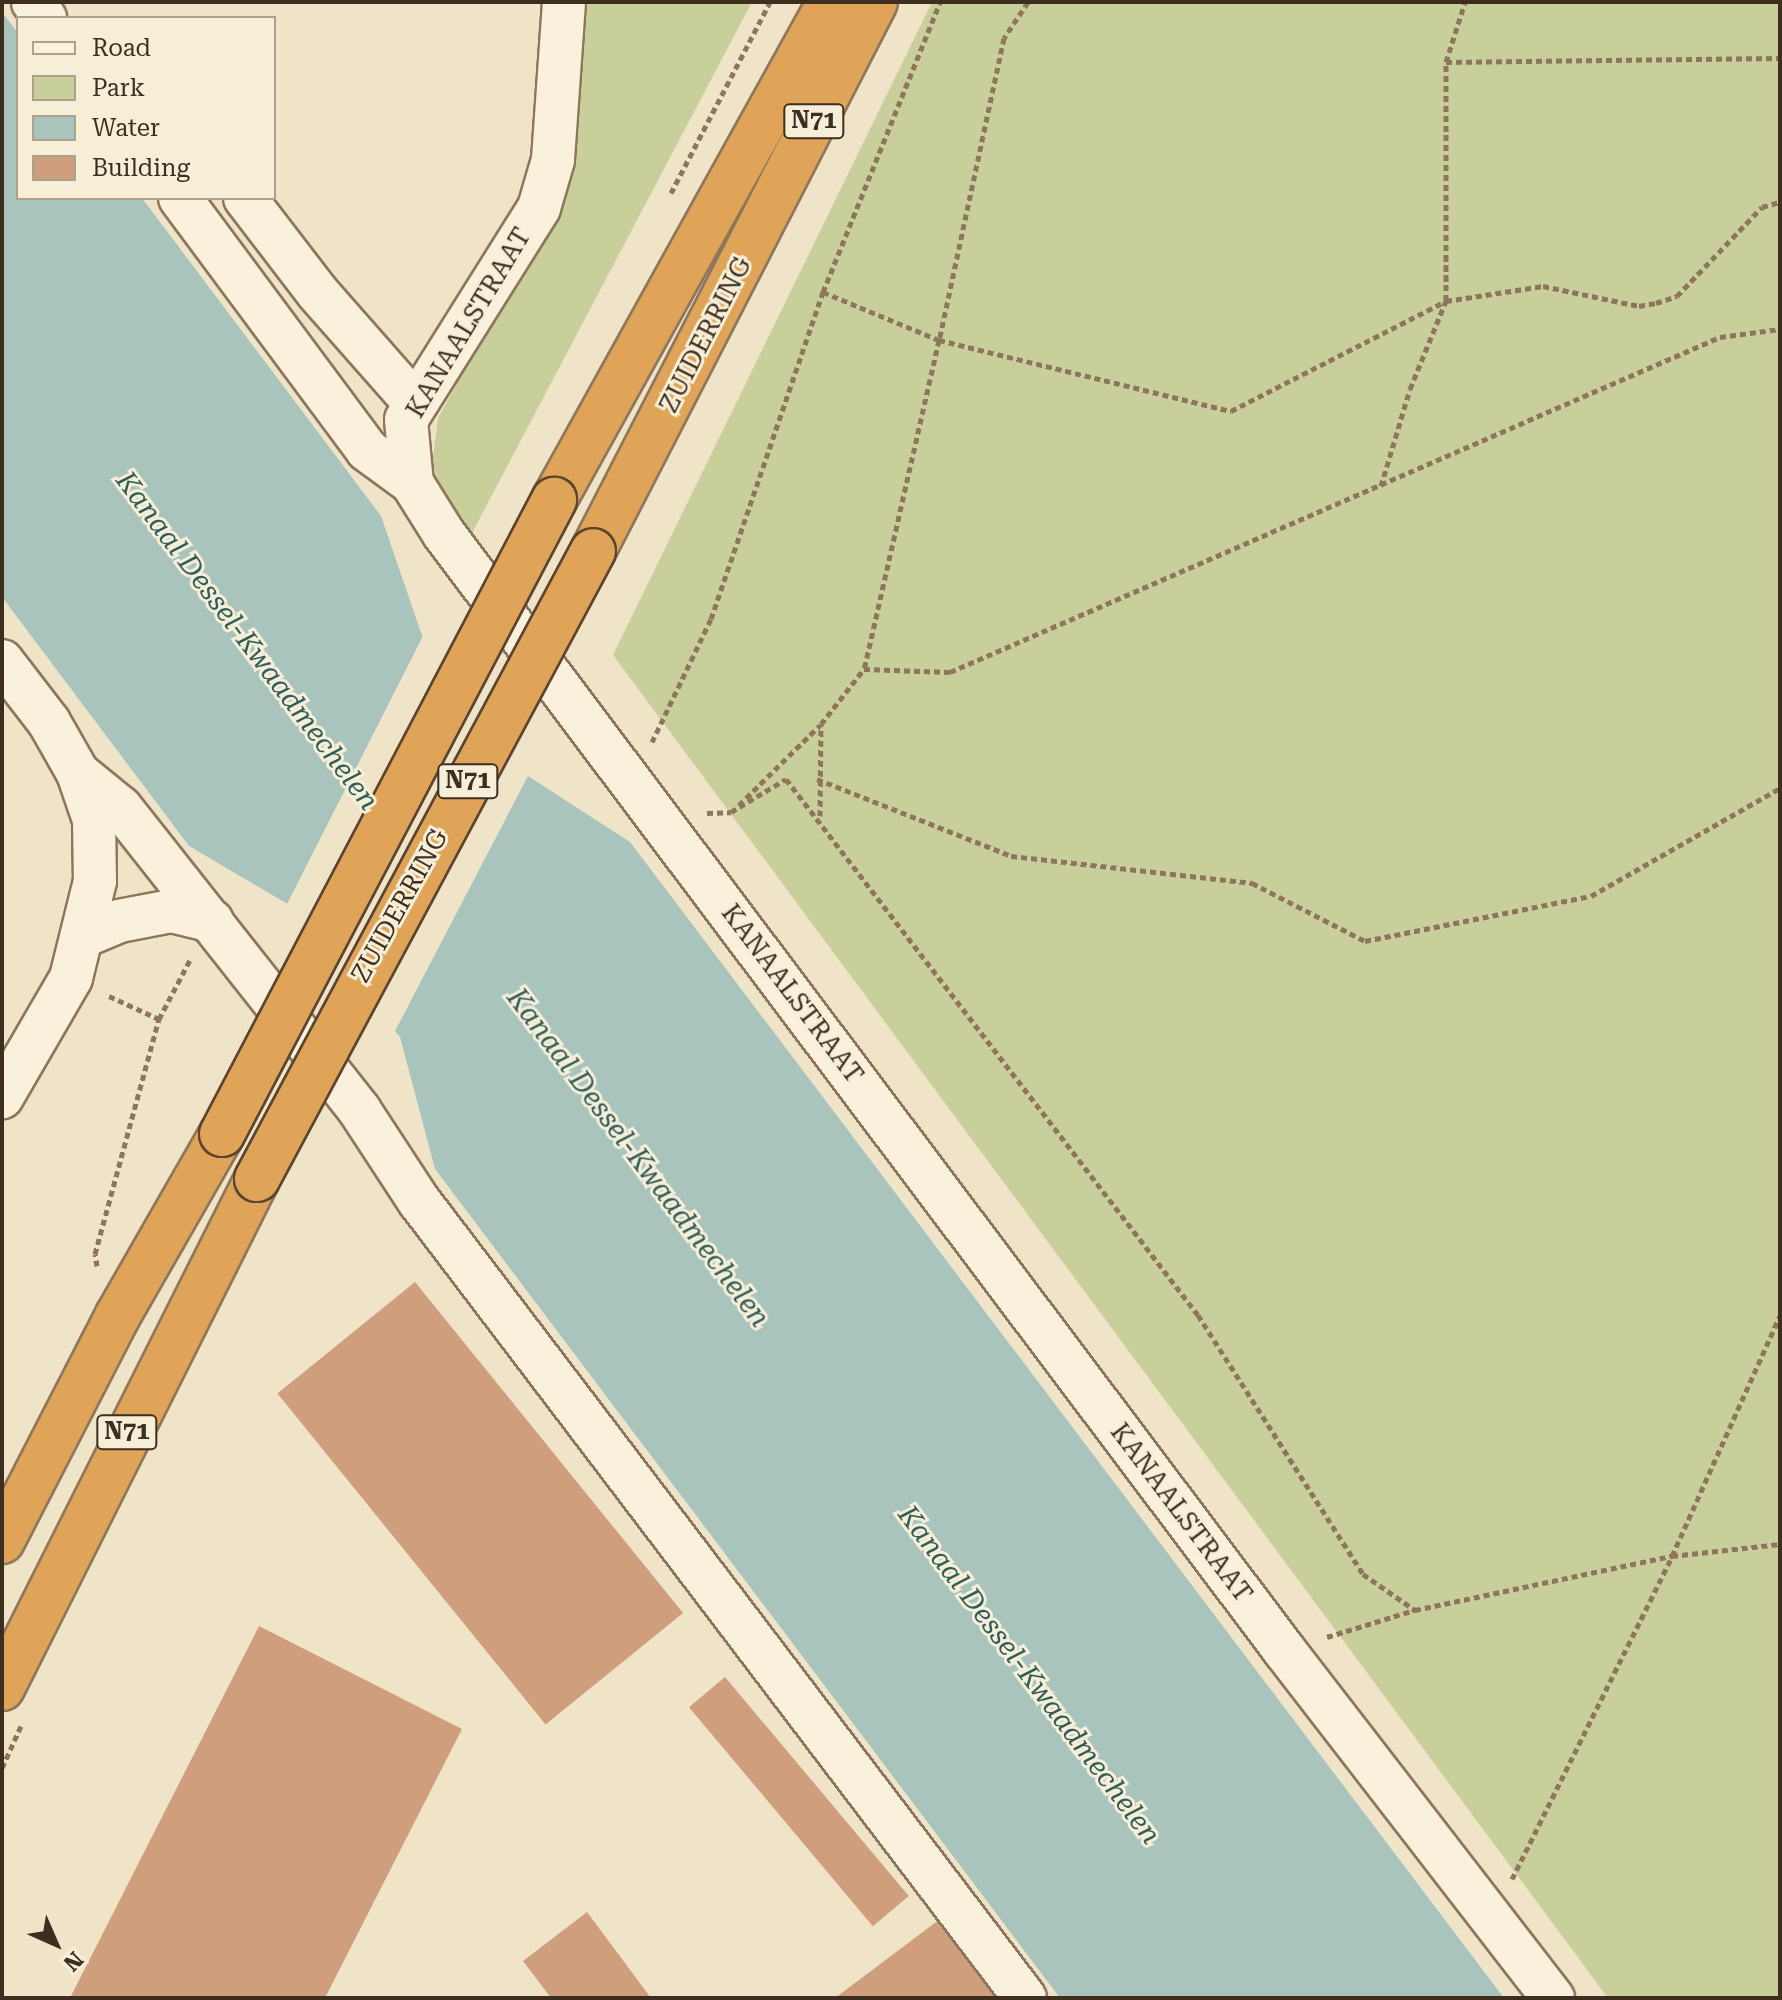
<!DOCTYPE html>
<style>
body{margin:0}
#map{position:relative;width:1782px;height:2000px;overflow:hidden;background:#f0e4c8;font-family:"Roboto Serif",serif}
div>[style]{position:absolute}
.green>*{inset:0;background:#c9cf9b}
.water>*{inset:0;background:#a9c4bc}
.pier>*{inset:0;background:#f0e4c8}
.building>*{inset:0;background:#cf9f7d;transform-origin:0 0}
.path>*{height:5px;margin-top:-2.5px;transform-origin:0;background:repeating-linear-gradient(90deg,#8d765c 0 6px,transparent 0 10px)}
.roads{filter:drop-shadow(2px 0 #8d765c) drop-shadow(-2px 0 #8d765c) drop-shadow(0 2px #8d765c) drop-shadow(0 -2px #8d765c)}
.minor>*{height:42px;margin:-21px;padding:0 21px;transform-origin:21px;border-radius:21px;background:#faf1dc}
.highway>*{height:44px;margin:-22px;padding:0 22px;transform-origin:22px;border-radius:22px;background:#e0a458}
.bridges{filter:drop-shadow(2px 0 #5b4430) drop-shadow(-2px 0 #5b4430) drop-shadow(0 2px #5b4430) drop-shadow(0 -2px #5b4430)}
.highway-bridge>*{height:44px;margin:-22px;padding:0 22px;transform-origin:22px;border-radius:22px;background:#e0a458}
span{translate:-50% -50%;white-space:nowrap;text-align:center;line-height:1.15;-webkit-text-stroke:6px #f7eed8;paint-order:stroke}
.shield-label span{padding:2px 6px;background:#f7eed8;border:2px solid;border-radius:6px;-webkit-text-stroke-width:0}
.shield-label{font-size:24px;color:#3d2e20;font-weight:700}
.street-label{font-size:26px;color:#3d2e20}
.water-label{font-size:28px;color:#2f5d5a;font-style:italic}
.frame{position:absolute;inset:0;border:4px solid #3d2e20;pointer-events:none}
.legend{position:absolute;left:16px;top:16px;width:260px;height:184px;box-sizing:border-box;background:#f7eed8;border:2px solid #ada18e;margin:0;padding:10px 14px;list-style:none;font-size:24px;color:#3d2e20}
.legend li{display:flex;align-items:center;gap:16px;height:40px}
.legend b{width:40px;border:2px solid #ada18e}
.north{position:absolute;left:16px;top:1904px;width:80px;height:80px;-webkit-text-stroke:6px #f7eed8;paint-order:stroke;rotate:135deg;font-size:22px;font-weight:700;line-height:32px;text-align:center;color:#3d2e20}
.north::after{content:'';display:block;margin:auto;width:28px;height:36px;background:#3d2e20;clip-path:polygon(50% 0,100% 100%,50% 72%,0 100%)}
</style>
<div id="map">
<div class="green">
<i style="clip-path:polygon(585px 2px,752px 2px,471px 535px,442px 498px,432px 466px,438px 418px,491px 322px,553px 226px,570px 148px,573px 64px)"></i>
<i style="clip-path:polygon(932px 2px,1780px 2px,1780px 1998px,1608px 1998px,613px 655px)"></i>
</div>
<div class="water">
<i style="clip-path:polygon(2px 12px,18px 33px,18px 198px,142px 198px,381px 516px,428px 653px,511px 765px,630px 842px,1504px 1998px,1060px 1998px,435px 1169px,400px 1037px,291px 906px,189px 846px,2px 597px)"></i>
</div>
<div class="pier">
<i style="clip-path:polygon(425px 632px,432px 651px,514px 762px,530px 772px,393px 1035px,285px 908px)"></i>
</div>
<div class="building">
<i style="left:415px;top:1282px;width:426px;height:177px;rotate:51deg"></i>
<i style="clip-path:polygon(259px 1626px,462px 1729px,325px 1998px,70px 1998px)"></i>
<i style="left:725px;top:1677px;width:286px;height:47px;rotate:50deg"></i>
<i style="clip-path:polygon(587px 1912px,651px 1998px,551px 1998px,523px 1961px)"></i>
<i style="clip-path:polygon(948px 1913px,1007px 1998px,835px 1998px)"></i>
</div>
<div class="path">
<i style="left:1028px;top:2px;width:43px;rotate:123.7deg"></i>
<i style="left:1004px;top:38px;width:309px;rotate:102.1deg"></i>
<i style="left:939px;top:340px;width:301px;rotate:13.7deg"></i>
<i style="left:1231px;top:411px;width:242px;rotate:-27.1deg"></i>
<i style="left:1446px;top:301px;width:239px;rotate:-90deg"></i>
<i style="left:1446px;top:62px;width:334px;rotate:-0.7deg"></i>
<i style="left:1446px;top:62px;width:63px;rotate:-72.4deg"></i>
<i style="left:671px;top:193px;width:215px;rotate:-62.6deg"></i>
<i style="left:823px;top:292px;width:126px;rotate:22.5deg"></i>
<i style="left:939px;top:340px;width:337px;rotate:102.8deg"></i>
<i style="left:1381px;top:486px;width:101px;rotate:-73.4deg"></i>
<i style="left:1410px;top:389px;width:95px;rotate:-67.8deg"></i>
<i style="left:1446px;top:301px;width:98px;rotate:-8.8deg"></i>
<i style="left:1543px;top:286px;width:98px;rotate:11.8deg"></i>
<i style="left:1639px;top:306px;width:17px;rotate:-10deg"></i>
<i style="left:1656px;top:303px;width:22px;rotate:-18deg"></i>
<i style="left:1677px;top:296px;width:123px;rotate:-46.3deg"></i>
<i style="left:1762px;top:207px;width:19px;rotate:-16deg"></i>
<i style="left:652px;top:742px;width:136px;rotate:-64.4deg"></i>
<i style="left:711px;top:619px;width:346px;rotate:-71.1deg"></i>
<i style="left:823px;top:292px;width:313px;rotate:-68deg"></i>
<i style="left:817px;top:779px;width:209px;rotate:21.6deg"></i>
<i style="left:1011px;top:856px;width:243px;rotate:6.4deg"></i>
<i style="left:1252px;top:883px;width:127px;rotate:27.2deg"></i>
<i style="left:1365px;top:941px;width:230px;rotate:-11.3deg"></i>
<i style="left:1591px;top:896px;width:218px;rotate:-29.7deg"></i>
<i style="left:739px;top:805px;width:114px;rotate:-44.6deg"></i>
<i style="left:707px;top:813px;width:24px;rotate:-2deg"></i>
<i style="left:731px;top:812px;width:64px;rotate:-31deg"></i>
<i style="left:786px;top:779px;width:676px;rotate:52.45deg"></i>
<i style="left:1198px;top:1315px;width:307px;rotate:57.5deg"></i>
<i style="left:1363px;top:1574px;width:63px;rotate:34.7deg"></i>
<i style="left:820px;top:816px;width:92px;rotate:-89.4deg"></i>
<i style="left:821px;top:724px;width:70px;rotate:-52deg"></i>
<i style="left:864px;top:669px;width:86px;rotate:2deg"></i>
<i style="left:950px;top:672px;width:840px;rotate:-23.51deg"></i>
<i style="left:1720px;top:337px;width:61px;rotate:-7.6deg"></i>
<i style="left:109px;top:996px;width:55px;rotate:24.7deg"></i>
<i style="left:97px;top:1266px;width:12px;rotate:-99deg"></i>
<i style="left:95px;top:1254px;width:244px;rotate:-74.8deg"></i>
<i style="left:159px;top:1019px;width:67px;rotate:-62.3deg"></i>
<i style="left:1327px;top:1637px;width:92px;rotate:-17.1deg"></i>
<i style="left:1415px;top:1610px;width:263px;rotate:-11.9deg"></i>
<i style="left:1672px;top:1556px;width:109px;rotate:-6.3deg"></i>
<i style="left:2px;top:1768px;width:46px;rotate:-65.7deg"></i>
<i style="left:1512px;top:1879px;width:360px;rotate:-63.6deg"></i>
<i style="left:1672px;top:1556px;width:263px;rotate:-65.8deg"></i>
</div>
<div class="roads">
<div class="minor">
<i style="left:33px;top:2px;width:20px;rotate:53deg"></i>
<i style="left:564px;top:2px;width:158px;rotate:94deg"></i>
<i style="left:553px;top:160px;width:50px;rotate:106.3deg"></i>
<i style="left:539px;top:208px;width:250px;rotate:122.1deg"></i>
<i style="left:406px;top:420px;width:63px;rotate:84.6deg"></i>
<i style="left:412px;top:483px;width:60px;rotate:57.9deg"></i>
<i style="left:444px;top:534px;width:1397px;rotate:53.03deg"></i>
<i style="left:1284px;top:1650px;width:440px;rotate:52.3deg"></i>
<i style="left:180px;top:198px;width:314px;rotate:53.4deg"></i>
<i style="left:367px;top:450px;width:56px;rotate:36.3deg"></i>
<i style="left:245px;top:198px;width:118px;rotate:52.5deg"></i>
<i style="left:317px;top:292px;width:148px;rotate:48.6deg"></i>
<i style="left:2px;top:661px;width:77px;rotate:52.4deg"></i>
<i style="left:49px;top:722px;width:59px;rotate:60.4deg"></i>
<i style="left:78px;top:773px;width:50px;rotate:71.2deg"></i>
<i style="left:94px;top:820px;width:61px;rotate:89.1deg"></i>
<i style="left:95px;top:881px;width:100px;rotate:103.9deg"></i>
<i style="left:71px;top:978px;width:138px;rotate:120.1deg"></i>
<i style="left:78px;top:773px;width:55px;rotate:39.1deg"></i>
<i style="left:121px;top:808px;width:386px;rotate:51.7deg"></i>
<i style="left:360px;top:1111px;width:108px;rotate:56.8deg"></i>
<i style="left:419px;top:1201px;width:1001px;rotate:52.75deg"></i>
<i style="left:84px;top:936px;width:38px;rotate:-23deg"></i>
<i style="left:119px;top:921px;width:54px;rotate:-10.7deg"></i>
<i style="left:172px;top:911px;width:41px;rotate:14deg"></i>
</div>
<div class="highway">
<i style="left:554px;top:500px;width:569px;rotate:-61deg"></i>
<i style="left:593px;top:551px;width:617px;rotate:-62.81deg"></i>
<i style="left:2px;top:1541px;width:252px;rotate:-62.8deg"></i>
<i style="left:117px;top:1317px;width:211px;rotate:-60.2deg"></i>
<i style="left:2px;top:1688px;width:569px;rotate:-63.39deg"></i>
</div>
</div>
<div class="bridges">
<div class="highway-bridge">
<i style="left:222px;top:1134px;width:716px;rotate:-62.36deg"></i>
<i style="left:257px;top:1179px;width:712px;rotate:-61.85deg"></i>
</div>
</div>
<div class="shield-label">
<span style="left:814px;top:121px">N71</span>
<span style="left:468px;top:781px">N71</span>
<span style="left:127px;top:1432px">N71</span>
</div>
<div class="street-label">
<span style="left:469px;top:323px;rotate:-59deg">KANAALSTRAAT</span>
<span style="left:706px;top:335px;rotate:-63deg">ZUIDERRING</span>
<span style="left:400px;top:906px;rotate:-61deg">ZUIDERRING</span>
<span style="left:792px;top:994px;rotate:53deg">KANAALSTRAAT</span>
<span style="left:1181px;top:1513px;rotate:53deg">KANAALSTRAAT</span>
</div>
<div class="water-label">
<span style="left:247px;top:641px;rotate:53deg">Kanaal Dessel-Kwaadmechelen</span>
<span style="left:638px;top:1158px;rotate:53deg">Kanaal Dessel-Kwaadmechelen</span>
<span style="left:1029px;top:1675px;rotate:53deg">Kanaal Dessel-Kwaadmechelen</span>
</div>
<div class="frame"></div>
<ul class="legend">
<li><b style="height:10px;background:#faf1dc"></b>Road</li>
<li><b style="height:22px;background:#c9cf9b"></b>Park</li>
<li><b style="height:22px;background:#a9c4bc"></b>Water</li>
<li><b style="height:22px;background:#cf9f7d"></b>Building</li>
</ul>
<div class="north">N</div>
</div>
